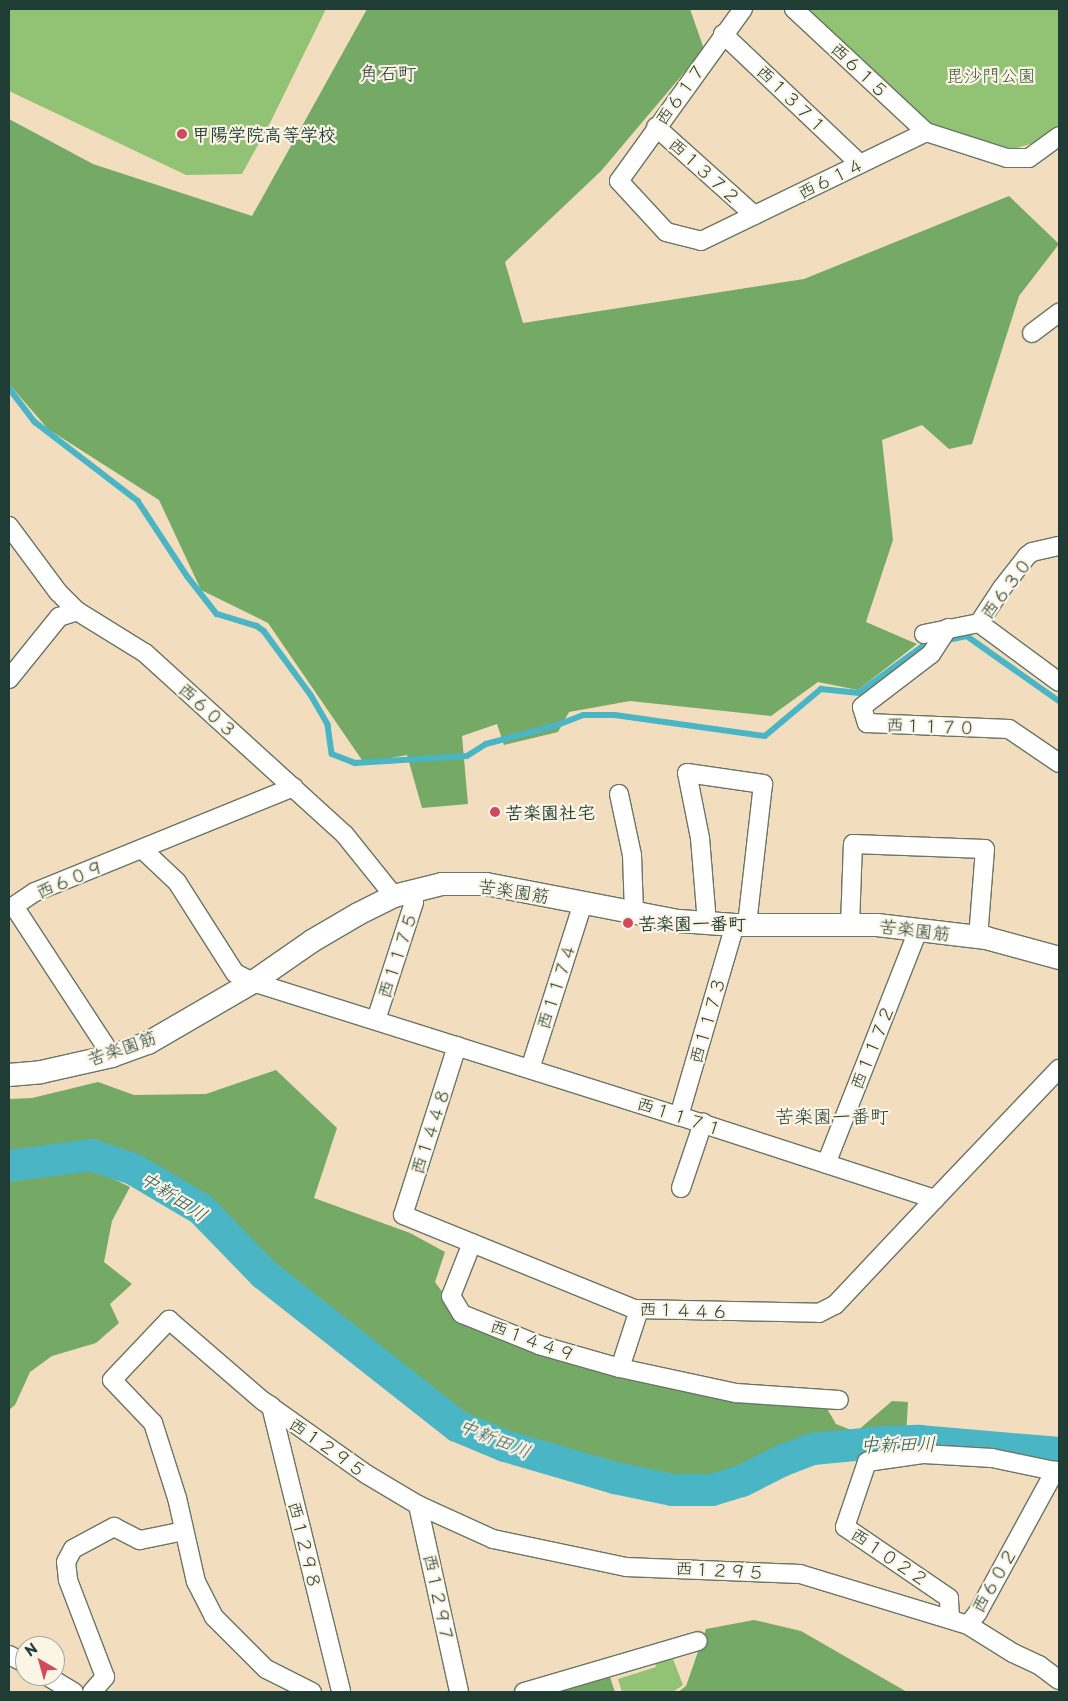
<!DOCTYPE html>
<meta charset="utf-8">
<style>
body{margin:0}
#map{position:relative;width:1068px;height:1701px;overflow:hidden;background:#f2debf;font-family:"Playpen Sans","Klee One",sans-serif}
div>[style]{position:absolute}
.green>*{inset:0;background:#92c374}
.forest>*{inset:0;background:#75a966}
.stream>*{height:5.5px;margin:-2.75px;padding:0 2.75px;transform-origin:2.75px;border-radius:2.75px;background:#49b5c5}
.river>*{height:32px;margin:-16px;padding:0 16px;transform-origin:16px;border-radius:16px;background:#49b5c5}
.roads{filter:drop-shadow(1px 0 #697565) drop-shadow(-1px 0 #697565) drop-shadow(0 1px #697565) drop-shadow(0 -1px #697565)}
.minor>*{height:18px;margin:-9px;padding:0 9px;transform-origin:9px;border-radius:9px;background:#fff}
.tertiary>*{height:22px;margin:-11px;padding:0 11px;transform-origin:11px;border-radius:11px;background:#fff}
.dots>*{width:14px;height:14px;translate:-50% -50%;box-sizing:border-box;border:2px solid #fcf5e5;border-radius:50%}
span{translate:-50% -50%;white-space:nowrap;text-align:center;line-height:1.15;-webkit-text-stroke:4.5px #fcf5e5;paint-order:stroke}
.street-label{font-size:18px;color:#1f3d34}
.park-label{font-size:18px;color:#3c5e44}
.poi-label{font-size:18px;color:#1f3d34;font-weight:700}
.left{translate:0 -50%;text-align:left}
.neighbourhood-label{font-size:19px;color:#1f3d34}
.water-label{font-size:19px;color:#2a5b58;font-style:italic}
.frame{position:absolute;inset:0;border:10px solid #1f3d34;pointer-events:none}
.north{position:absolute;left:15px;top:1636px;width:50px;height:50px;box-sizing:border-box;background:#fcf5e5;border:1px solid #a4ab9e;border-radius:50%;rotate:322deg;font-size:14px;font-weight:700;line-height:20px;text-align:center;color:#1f3d34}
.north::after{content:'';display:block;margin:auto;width:18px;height:22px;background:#d1495b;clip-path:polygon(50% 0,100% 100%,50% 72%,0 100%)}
</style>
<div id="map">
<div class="green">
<i style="clip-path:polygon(9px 9px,326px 9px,270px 123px,242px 174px,186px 175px,9px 91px)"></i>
<i style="clip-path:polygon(804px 9px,1059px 9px,1059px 127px,1037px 142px,1013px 149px,933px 129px)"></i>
<i style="clip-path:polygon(670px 1651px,683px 1685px,673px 1692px,622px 1692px,618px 1679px,656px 1667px,653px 1657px)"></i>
</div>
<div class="forest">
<i style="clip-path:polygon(367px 9px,690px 9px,704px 49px,601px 171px,505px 262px,523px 323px,804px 279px,1009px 196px,1059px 244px,1019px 296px,972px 444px,949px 449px,922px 425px,882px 440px,893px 540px,866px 622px,917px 644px,858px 690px,818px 682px,771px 716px,630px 701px,569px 712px,558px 732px,504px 745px,497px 724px,462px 736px,468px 804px,422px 808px,407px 755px,364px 763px,268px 623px,201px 590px,159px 500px,48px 429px,9px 384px,9px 119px,93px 164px,252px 216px)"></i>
<i style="clip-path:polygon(276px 1070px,337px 1128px,314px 1198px,410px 1233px,445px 1252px,435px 1282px,462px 1319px,538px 1348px,822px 1400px,836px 1424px,856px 1432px,892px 1401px,908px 1402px,906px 1436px,823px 1439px,775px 1449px,723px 1480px,704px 1483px,523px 1440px,455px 1410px,361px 1341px,270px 1295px,231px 1262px,199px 1195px,110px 1157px,99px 1172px,130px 1187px,112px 1221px,104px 1262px,132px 1284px,110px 1304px,119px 1323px,96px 1343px,52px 1356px,30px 1372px,15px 1405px,9px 1410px,9px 1099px,32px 1098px,98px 1082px,134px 1095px,206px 1094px)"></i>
<i style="clip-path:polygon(754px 1620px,801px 1631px,907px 1692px,678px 1692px,686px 1686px,706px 1629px)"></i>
<i style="clip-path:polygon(610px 1677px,615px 1692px,549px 1692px)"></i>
</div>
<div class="stream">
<i style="left:9px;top:388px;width:43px;rotate:52.6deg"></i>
<i style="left:35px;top:422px;width:130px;rotate:37.5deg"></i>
<i style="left:138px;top:501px;width:91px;rotate:56.7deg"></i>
<i style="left:188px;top:577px;width:47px;rotate:51.9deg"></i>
<i style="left:217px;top:614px;width:42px;rotate:16.7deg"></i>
<i style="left:257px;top:626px;width:9px;rotate:36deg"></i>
<i style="left:264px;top:631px;width:79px;rotate:53.7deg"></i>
<i style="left:311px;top:695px;width:34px;rotate:60deg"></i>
<i style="left:328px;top:725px;width:29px;rotate:82deg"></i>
<i style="left:332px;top:754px;width:25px;rotate:21deg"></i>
<i style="left:355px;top:763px;width:112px;rotate:-3.6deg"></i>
<i style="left:467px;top:756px;width:22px;rotate:-32deg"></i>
<i style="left:486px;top:744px;width:71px;rotate:-14.6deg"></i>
<i style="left:555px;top:726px;width:30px;rotate:-21deg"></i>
<i style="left:583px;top:715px;width:32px"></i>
<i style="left:615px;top:715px;width:151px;rotate:8deg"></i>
<i style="left:765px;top:736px;width:73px;rotate:-40deg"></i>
<i style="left:821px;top:689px;width:38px;rotate:6deg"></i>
<i style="left:859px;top:693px;width:79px;rotate:-36.3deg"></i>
<i style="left:923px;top:646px;width:11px;rotate:-15deg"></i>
<i style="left:943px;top:641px;width:25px;rotate:-12deg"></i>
<i style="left:967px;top:636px;width:113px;rotate:35.2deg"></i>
</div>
<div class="river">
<i style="left:9px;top:1166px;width:83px;rotate:-7.6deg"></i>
<i style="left:91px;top:1155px;width:44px;rotate:18.4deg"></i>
<i style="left:133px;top:1169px;width:79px;rotate:30.5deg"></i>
<i style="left:201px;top:1209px;width:91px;rotate:45.9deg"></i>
<i style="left:264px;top:1274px;width:246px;rotate:38.2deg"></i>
<i style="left:457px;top:1426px;width:52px;rotate:22.6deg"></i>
<i style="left:505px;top:1446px;width:115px;rotate:16.2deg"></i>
<i style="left:615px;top:1478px;width:59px;rotate:11.7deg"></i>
<i style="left:673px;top:1490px;width:39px"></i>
<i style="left:712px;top:1490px;width:31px;rotate:-17deg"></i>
<i style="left:742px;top:1481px;width:44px;rotate:-27.1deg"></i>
<i style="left:781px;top:1461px;width:34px;rotate:-21deg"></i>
<i style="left:813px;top:1449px;width:72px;rotate:-5.6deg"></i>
<i style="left:885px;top:1442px;width:34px;rotate:-2deg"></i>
<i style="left:919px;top:1441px;width:141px;rotate:4.9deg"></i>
</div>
<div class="roads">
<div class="minor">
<i style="left:743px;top:9px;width:212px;rotate:125.8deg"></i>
<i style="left:619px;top:181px;width:69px;rotate:47.3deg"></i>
<i style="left:666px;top:232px;width:36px;rotate:14deg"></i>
<i style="left:701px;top:241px;width:250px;rotate:-25.8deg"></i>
<i style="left:926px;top:132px;width:85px;rotate:17.8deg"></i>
<i style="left:1007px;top:158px;width:22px"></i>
<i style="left:1029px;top:158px;width:37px;rotate:-36deg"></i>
<i style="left:794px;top:9px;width:180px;rotate:43deg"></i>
<i style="left:723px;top:34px;width:189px;rotate:43.5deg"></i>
<i style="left:656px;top:127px;width:132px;rotate:41.9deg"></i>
<i style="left:1032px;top:333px;width:34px;rotate:-37deg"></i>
<i style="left:9px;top:526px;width:82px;rotate:53.4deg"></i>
<i style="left:58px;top:592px;width:27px;rotate:45deg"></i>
<i style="left:979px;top:623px;width:99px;rotate:36.4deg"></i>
<i style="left:948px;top:628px;width:31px;rotate:123deg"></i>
<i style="left:931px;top:654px;width:87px;rotate:142.5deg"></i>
<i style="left:862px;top:707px;width:17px;rotate:73deg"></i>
<i style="left:867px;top:723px;width:142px;rotate:2.4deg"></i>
<i style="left:1009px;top:729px;width:60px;rotate:34.2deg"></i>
<i style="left:924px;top:634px;width:56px;rotate:-11.3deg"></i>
<i style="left:979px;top:623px;width:42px;rotate:-56.7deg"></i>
<i style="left:1002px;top:588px;width:41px;rotate:-52deg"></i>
<i style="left:1027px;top:556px;width:6px;rotate:-39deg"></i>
<i style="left:1032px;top:552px;width:28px;rotate:-13deg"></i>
<i style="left:9px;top:679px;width:80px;rotate:-51.1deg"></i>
<i style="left:59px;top:617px;width:19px;rotate:-18deg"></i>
<i style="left:77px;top:611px;width:80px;rotate:31.7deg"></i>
<i style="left:145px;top:653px;width:270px;rotate:42.3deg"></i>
<i style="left:345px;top:835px;width:78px;rotate:51.2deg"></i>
<i style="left:619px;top:794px;width:62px;rotate:78deg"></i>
<i style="left:632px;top:855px;width:56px;rotate:88deg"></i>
<i style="left:142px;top:849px;width:48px;rotate:43.3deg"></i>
<i style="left:177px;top:882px;width:108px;rotate:57.5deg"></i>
<i style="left:235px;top:973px;width:20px;rotate:27deg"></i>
<i style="left:253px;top:982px;width:447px;rotate:17.5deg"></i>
<i style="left:679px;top:1116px;width:269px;rotate:18deg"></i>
<i style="left:935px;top:1199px;width:180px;rotate:-46.4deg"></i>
<i style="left:707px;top:923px;width:85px;rotate:-94.7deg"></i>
<i style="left:700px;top:838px;width:66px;rotate:-101.3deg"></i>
<i style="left:687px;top:773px;width:77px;rotate:8.2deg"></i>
<i style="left:763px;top:784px;width:142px;rotate:96.5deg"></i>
<i style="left:850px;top:925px;width:81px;rotate:-87.9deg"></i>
<i style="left:853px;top:844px;width:132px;rotate:2.2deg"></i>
<i style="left:985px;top:849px;width:88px;rotate:94.5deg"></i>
<i style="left:376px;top:1020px;width:124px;rotate:-72.1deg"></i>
<i style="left:414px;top:902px;width:12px;rotate:-104deg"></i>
<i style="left:457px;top:1046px;width:177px;rotate:107.7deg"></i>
<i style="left:403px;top:1215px;width:250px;rotate:22.1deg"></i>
<i style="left:635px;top:1309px;width:184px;rotate:1.2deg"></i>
<i style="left:819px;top:1313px;width:18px;rotate:-27deg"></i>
<i style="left:835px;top:1305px;width:146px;rotate:-46.7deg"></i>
<i style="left:112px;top:1056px;width:179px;rotate:-123.2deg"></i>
<i style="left:14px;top:906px;width:25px;rotate:-34deg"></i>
<i style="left:35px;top:892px;width:279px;rotate:-22.1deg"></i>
<i style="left:530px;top:1069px;width:174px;rotate:-72.3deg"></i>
<i style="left:679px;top:1116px;width:199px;rotate:-73.7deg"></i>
<i style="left:826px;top:1164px;width:251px;rotate:-68.5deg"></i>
<i style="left:681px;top:1188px;width:69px;rotate:-71.3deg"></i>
<i style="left:472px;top:1243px;width:57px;rotate:111.6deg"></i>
<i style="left:451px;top:1296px;width:21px;rotate:59deg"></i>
<i style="left:462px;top:1314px;width:83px;rotate:21.9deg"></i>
<i style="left:539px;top:1345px;width:84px;rotate:15.9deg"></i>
<i style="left:620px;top:1368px;width:61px;rotate:-71.9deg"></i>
<i style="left:620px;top:1368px;width:119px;rotate:12.2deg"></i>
<i style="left:736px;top:1393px;width:103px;rotate:3.9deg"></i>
<i style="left:266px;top:1403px;width:6px;rotate:31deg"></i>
<i style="left:271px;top:1406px;width:294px;rotate:76.2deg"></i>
<i style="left:418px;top:1505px;width:191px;rotate:77.6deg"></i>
<i style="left:950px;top:1619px;width:21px;rotate:-93deg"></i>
<i style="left:949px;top:1598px;width:126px;rotate:-145.7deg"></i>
<i style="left:845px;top:1527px;width:69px;rotate:-71.3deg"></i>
<i style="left:867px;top:1462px;width:58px;rotate:-8deg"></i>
<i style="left:924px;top:1454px;width:68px;rotate:3.4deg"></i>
<i style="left:992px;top:1458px;width:68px;rotate:11.8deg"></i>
<i style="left:968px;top:1625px;width:16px;rotate:-52deg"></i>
<i style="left:978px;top:1612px;width:161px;rotate:-61.4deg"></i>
<i style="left:9px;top:1655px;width:18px;rotate:27deg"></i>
<i style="left:47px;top:1676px;width:31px;rotate:31deg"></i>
<i style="left:92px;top:1692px;width:20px;rotate:-49deg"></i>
<i style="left:105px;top:1677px;width:104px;rotate:-110.9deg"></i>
<i style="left:68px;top:1580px;width:18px;rotate:-96deg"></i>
<i style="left:66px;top:1562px;width:15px;rotate:-62deg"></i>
<i style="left:73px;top:1549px;width:47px;rotate:-28.2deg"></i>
<i style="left:114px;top:1527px;width:29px;rotate:27deg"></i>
<i style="left:140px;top:1540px;width:45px;rotate:-11.6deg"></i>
<i style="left:312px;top:1692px;width:51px;rotate:-153.4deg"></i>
<i style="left:266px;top:1669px;width:74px;rotate:-135deg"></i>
<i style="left:214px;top:1617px;width:39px;rotate:-117deg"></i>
<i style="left:196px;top:1582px;width:86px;rotate:-102.7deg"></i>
<i style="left:177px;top:1498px;width:79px;rotate:-107.7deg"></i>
<i style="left:153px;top:1423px;width:59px;rotate:-133.6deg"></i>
<i style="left:112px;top:1380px;width:83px;rotate:-46.5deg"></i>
<i style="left:169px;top:1320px;width:124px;rotate:40.8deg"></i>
<i style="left:263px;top:1401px;width:126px;rotate:35.3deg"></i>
<i style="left:366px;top:1474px;width:61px;rotate:30.8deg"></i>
<i style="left:418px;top:1505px;width:82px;rotate:24.4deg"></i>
<i style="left:493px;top:1539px;width:136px;rotate:11.9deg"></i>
<i style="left:626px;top:1567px;width:174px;rotate:2.3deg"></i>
<i style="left:800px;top:1574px;width:176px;rotate:16.9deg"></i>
<i style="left:968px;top:1625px;width:53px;rotate:31.9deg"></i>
<i style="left:1013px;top:1653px;width:29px;rotate:25deg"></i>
<i style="left:1039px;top:1665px;width:25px;rotate:37deg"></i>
<i style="left:524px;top:1692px;width:181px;rotate:-16.3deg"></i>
</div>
<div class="tertiary">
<i style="left:9px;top:1075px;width:32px;rotate:-5deg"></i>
<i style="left:41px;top:1072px;width:73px;rotate:-12.7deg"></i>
<i style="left:112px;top:1056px;width:38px;rotate:-20deg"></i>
<i style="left:148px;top:1043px;width:121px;rotate:-30.2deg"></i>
<i style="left:253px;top:982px;width:72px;rotate:-34.8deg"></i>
<i style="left:312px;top:941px;width:53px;rotate:-30.4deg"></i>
<i style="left:358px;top:914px;width:40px;rotate:-26.6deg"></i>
<i style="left:394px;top:896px;width:49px;rotate:-14deg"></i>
<i style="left:442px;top:884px;width:44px"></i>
<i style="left:486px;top:884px;width:197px;rotate:10.9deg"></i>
<i style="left:679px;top:921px;width:56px;rotate:4.1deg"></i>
<i style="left:735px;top:925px;width:142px"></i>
<i style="left:877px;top:925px;width:110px;rotate:6.8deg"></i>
<i style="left:986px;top:938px;width:76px;rotate:15.3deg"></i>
</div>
</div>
<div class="dots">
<i style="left:182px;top:134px;background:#d1495b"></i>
<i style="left:495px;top:812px;background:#d1495b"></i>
<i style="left:628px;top:923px;background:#d1495b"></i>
</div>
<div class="street-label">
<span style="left:860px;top:70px;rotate:43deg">西６１５</span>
<span style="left:680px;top:94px;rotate:-54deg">西６１７</span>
<span style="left:792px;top:99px;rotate:44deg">西１３７１</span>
<span style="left:705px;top:171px;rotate:42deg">西１３７２</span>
<span style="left:831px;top:178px;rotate:-26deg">西６１４</span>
<span style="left:1006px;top:588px;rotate:-53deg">西６３０</span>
<span style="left:208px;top:710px;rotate:42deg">西６０３</span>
<span style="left:931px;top:726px;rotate:2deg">西１１７０</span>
<span style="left:70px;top:879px;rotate:-23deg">西６０９</span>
<span style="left:514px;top:891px;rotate:9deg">苦楽園筋</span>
<span style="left:915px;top:930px;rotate:7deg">苦楽園筋</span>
<span style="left:397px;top:955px;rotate:-72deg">西１１７５</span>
<span style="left:556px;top:986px;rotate:-72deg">西１１７４</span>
<span style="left:707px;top:1020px;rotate:-74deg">西１１７３</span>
<span style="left:872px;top:1047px;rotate:-68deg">西１１７２</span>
<span style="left:122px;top:1048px;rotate:-19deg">苦楽園筋</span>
<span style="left:680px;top:1116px;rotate:18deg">西１１７１</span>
<span style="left:430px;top:1131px;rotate:-72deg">西１４４８</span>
<span style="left:684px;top:1310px;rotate:2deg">西１４４６</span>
<span style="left:533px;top:1340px;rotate:20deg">西１４４９</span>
<span style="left:328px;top:1447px;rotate:35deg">西１２９５</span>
<span style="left:305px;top:1545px;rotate:76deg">西１２９８</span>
<span style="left:890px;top:1557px;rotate:34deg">西１０２２</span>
<span style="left:720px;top:1570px;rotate:3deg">西１２９５</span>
<span style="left:994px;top:1580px;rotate:-60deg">西６０２</span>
<span style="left:439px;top:1598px;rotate:78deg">西１２９７</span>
</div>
<div class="park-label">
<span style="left:991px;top:75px">毘沙門公園</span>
</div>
<div class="poi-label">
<span class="left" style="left:192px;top:134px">甲陽学院高等学校</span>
<span class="left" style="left:505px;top:812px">苦楽園社宅</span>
<span class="left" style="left:638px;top:923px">苦楽園一番町</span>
</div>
<div class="neighbourhood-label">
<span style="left:388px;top:73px">角石町</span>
<span style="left:832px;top:1116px">苦楽園一番町</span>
</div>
<div class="water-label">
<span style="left:174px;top:1196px;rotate:33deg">中新田川</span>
<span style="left:495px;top:1438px;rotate:22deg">中新田川</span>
<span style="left:898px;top:1444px;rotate:-1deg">中新田川</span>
</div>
<div class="frame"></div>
<div class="north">N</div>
</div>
